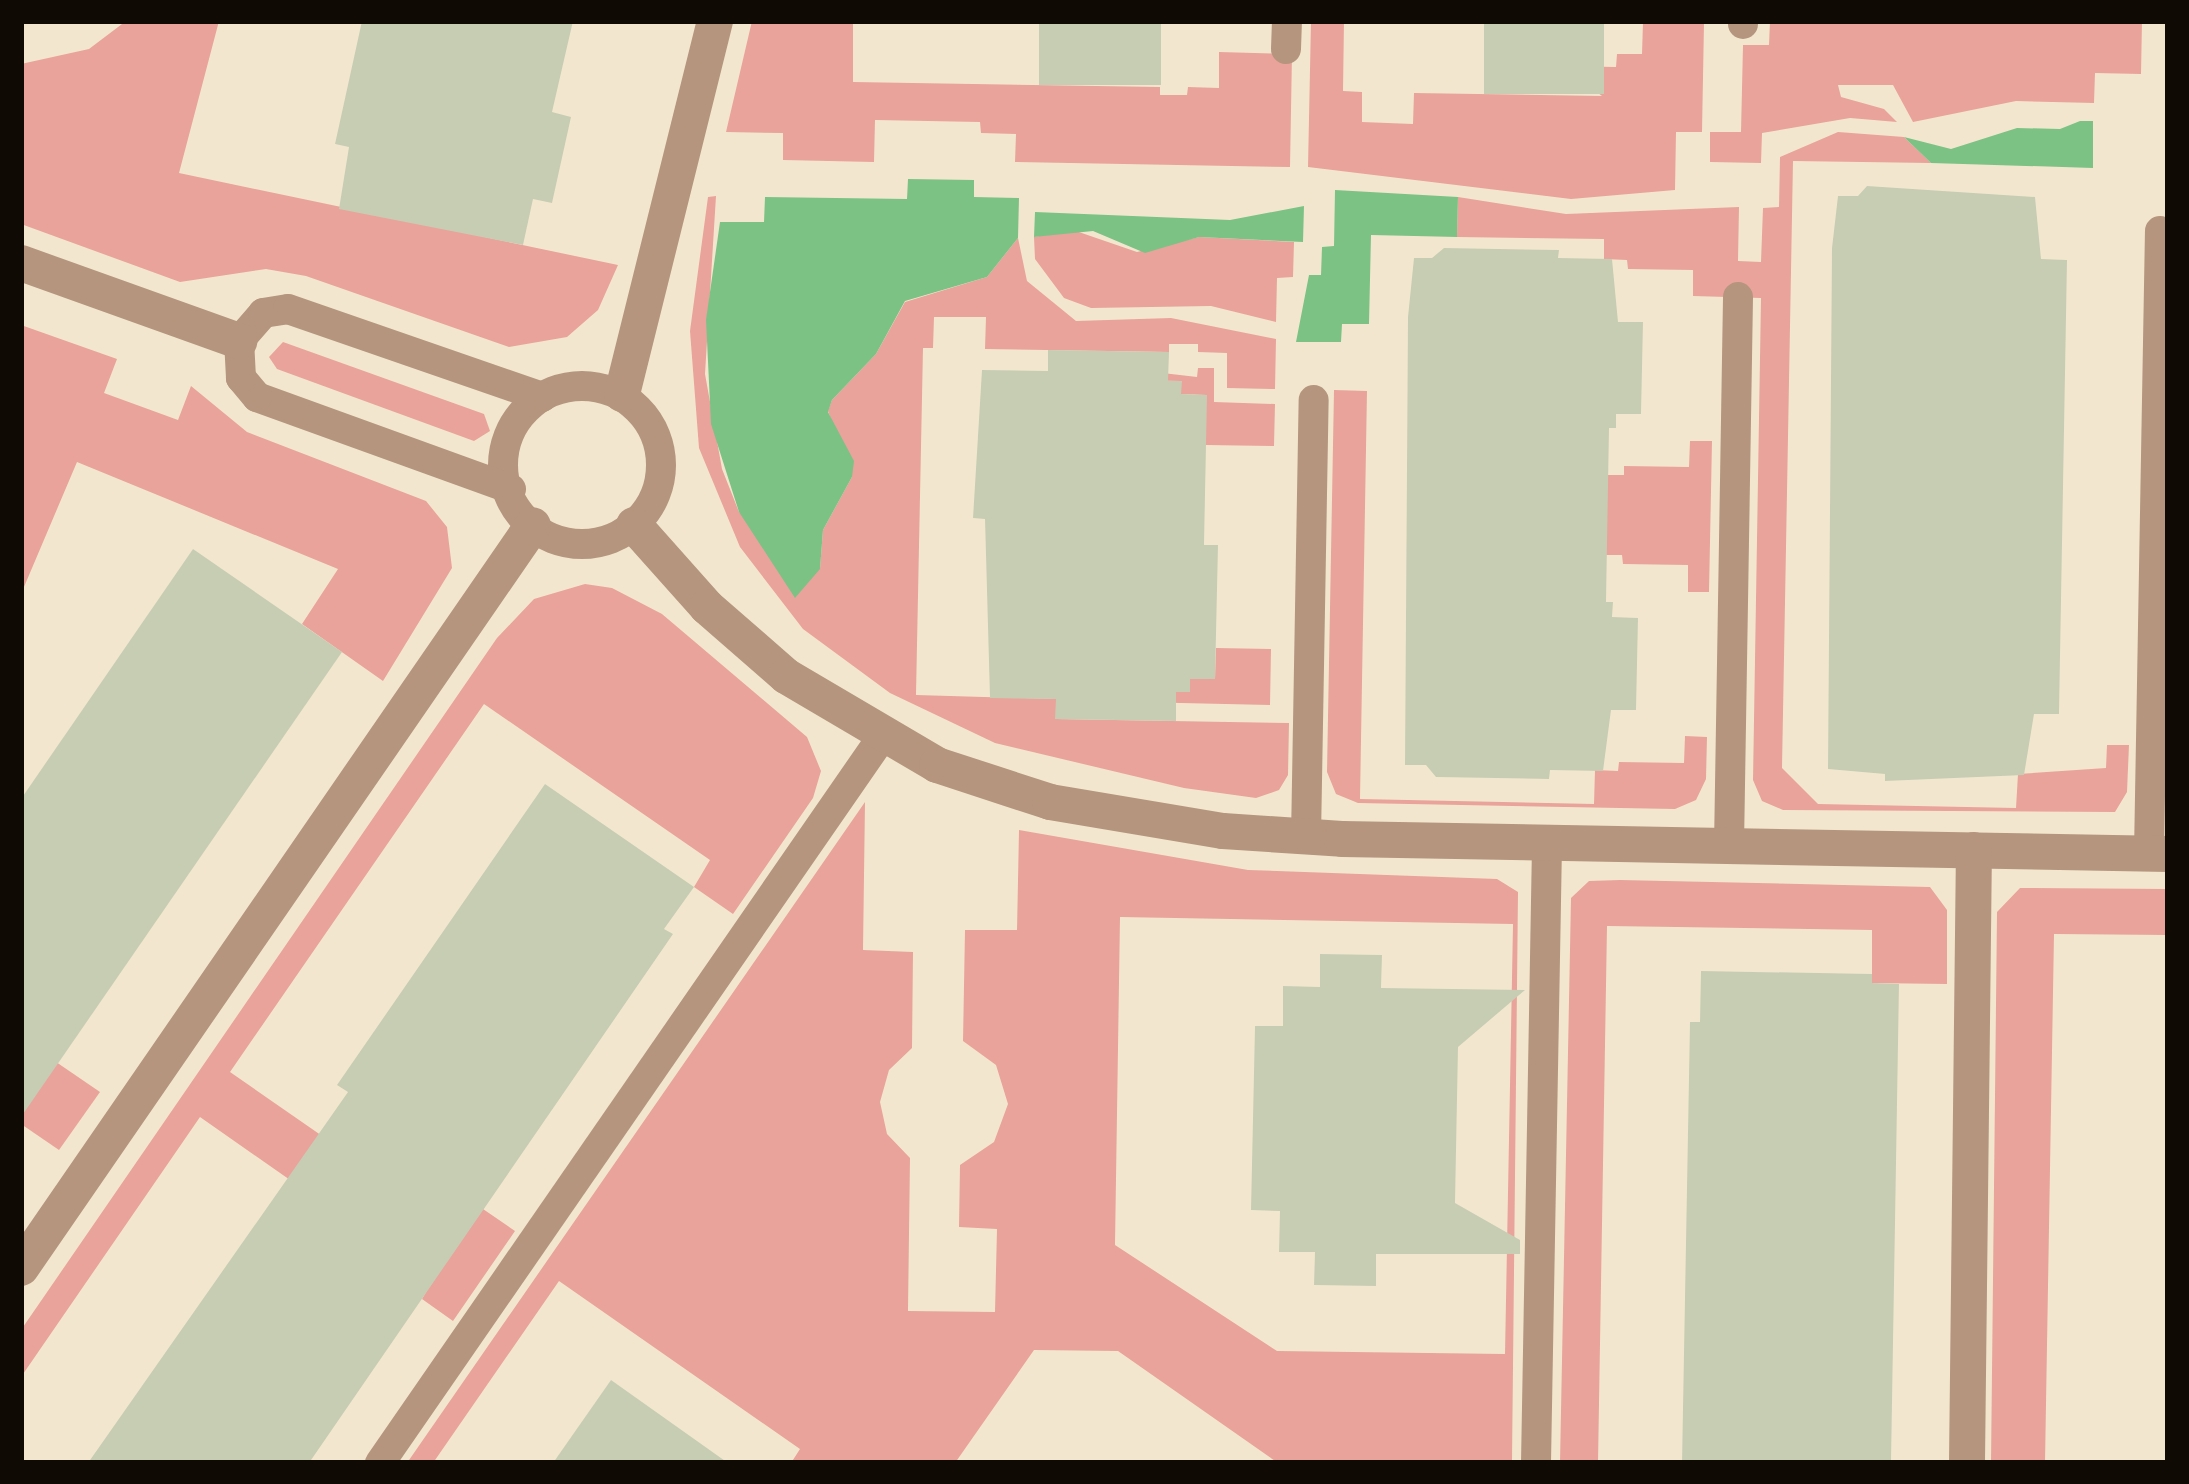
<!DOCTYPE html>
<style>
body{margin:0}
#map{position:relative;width:2189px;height:1484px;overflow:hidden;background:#f2e7ce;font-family:Raleway,sans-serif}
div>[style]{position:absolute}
.green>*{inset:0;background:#e9a39b}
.water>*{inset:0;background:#7cc285}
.building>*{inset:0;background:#c7cdb3;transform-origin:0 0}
.lane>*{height:30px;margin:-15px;padding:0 15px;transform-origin:15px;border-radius:15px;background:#b5957e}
.lane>.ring{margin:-15px;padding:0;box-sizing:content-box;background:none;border:30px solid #b5957e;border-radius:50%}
.street>*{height:36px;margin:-18px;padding:0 18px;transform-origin:18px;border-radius:18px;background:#b5957e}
span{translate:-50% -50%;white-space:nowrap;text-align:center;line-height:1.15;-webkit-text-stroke:9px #f2e7ce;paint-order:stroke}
.frame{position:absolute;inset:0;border:24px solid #0f0b04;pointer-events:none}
</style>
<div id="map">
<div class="green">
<i style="clip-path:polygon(126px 21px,219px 21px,179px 173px,618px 265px,598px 310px,567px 337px,509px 347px,306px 276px,266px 269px,180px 282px,21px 224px,21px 64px,89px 49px)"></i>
<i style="clip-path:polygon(752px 21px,853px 21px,853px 82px,1160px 87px,1160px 95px,1187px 95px,1188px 87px,1219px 88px,1219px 52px,1292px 54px,1290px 167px,1015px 162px,1016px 134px,981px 133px,980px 122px,875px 120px,874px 162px,783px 160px,783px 133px,726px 132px)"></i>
<i style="clip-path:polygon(1311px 21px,1344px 21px,1343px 91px,1362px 92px,1362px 122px,1413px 124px,1414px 93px,1602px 96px,1563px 66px,1616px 67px,1617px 54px,1642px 54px,1643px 22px,1704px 23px,1702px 132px,1676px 132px,1675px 190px,1571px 199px,1308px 167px)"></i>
<i style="clip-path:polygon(1770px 21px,2142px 21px,2141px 74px,2095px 73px,2094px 103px,2016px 101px,1913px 122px,1893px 85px,1838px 85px,1841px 97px,1884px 109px,1897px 122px,1850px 118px,1762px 133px,1761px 163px,1710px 162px,1710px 132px,1741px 132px,1743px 45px,1769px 45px)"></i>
<i style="clip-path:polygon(1838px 132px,1904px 137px,1931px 163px,1793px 161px,1782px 768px,1818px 804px,2016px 808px,2018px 774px,2106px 768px,2107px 745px,2129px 745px,2127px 792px,2115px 812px,1783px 810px,1762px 801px,1753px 780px,1761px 298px,1693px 296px,1693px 270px,1628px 269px,1627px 260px,1604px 259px,1604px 239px,1457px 237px,1458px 197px,1566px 214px,1739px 207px,1738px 261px,1761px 262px,1763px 208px,1779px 207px,1780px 157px)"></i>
<i style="clip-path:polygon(716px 196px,705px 374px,722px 469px,739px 512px,820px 569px,823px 530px,852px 477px,828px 411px,832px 400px,876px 354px,905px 302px,987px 277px,1018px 238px,1027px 281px,1076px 321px,1171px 318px,1276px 339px,1275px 389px,1227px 388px,1227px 353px,1198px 352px,1198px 344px,1169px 344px,1169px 352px,985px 349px,986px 317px,934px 317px,933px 348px,923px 348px,916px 695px,1056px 699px,1056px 719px,1289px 723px,1288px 775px,1279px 790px,1256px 798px,1184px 788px,995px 743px,890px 693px,803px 629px,740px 547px,699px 448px,690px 331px,708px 197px)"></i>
<i style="clip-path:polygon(1073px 230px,1137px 252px,1199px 237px,1294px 242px,1293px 277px,1277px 278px,1276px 322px,1211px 306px,1091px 308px,1064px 298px,1035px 259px,1034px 237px)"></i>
<i style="clip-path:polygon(21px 325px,117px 359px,104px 393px,178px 420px,191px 386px,247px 432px,426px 501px,447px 527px,452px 568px,383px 681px,302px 624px,338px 569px,77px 462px,21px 594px)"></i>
<i style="clip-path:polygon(283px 342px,484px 414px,490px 431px,474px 441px,277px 369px,269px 357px)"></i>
<i style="clip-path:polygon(1198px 368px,1214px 368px,1214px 402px,1275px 404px,1274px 446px,1206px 445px,1206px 395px,1181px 394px,1181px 381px,1128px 380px,1128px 369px,1197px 377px)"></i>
<i style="clip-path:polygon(1334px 390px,1367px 391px,1360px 799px,1594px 804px,1595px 770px,1618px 771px,1619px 762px,1684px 763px,1685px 736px,1707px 737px,1706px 779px,1696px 800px,1675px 809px,1358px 803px,1336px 794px,1327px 772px)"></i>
<i style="clip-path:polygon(1690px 441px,1712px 441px,1709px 592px,1688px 592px,1688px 565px,1623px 564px,1622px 555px,1599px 555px,1600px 475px,1624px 475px,1624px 466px,1689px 467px)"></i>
<i style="clip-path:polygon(585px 584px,612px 588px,662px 614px,807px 737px,821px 771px,813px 798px,733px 914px,694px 887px,710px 860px,484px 704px,230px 1072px,465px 1235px,483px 1209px,515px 1231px,453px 1321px,422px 1299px,433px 1280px,200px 1117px,21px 1377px,21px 1330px,497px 638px,534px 599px)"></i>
<i style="clip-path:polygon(1216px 648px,1271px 649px,1270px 705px,1136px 702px,1136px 691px,1189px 692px,1190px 679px,1215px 679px)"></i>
<i style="clip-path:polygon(evenodd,865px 802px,863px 950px,913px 952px,912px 1048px,889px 1070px,880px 1102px,887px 1134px,910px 1158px,908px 1311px,995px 1312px,997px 1229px,959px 1227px,960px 1165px,994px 1142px,1008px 1104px,996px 1065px,963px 1041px,965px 930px,1017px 930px,1019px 830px,1248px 870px,1497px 879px,1518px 892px,1512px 1462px,1532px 1463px,1278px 1463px,1118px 1351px,1034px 1350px,955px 1463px,791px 1463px,800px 1449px,559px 1281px,433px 1463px,407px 1463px,865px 802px,1120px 917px,1513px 924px,1505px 1354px,1277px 1351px,1115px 1245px,1120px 917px)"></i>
<i style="clip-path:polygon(1620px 880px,1930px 887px,1947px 910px,1947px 984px,1872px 983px,1872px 930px,1607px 926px,1598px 1463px,1560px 1463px,1571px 898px,1589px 881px)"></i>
<i style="clip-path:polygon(2020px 888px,2168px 889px,2168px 935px,2054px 934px,2045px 1463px,1991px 1463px,1997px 912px)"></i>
<i style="clip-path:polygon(21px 1038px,100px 1092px,59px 1150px,21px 1124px)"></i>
</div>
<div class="water">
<i style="clip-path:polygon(2080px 121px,2093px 121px,2093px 168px,1931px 163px,1904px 137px,1951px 149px,2017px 128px,2060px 129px)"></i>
<i style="clip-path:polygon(908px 179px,974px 180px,974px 197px,1019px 198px,1018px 238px,987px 277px,905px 301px,876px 354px,832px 400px,828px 412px,854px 461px,852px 477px,823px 530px,820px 569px,795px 598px,739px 512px,711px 424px,706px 320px,720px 222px,764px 222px,765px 197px,907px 199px)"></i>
<i style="clip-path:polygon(1335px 190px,1458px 197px,1457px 237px,1371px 235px,1369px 324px,1342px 324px,1341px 342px,1296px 342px,1309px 275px,1321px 275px,1322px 247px,1334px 246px)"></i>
<i style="clip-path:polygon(1304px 206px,1303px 242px,1199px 237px,1145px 253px,1093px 231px,1034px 237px,1035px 212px,1230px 220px)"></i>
</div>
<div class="building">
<i style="clip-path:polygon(362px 21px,573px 21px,552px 112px,571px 117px,552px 203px,533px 199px,523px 245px,339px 209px,349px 147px,335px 144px)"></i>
<i style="left:1039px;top:21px;width:122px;height:64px"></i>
<i style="left:1484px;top:21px;width:120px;height:73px"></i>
<i style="clip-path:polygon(1867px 186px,2035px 197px,2041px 259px,2067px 260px,2059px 714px,2034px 714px,2024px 775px,1885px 781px,1885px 774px,1828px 769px,1832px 248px,1838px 196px,1858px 196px)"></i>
<i style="clip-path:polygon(1444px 248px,1559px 250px,1558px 258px,1612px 259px,1618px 322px,1643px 322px,1641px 414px,1616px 414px,1616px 428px,1609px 428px,1606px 602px,1613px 602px,1612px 617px,1638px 618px,1636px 710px,1611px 710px,1603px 771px,1550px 770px,1549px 779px,1436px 777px,1426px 765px,1405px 765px,1408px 317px,1414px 258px,1432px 258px)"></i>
<i style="clip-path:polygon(1048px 350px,1169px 352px,1168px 381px,1182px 381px,1181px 394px,1207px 395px,1204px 545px,1218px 545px,1215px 679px,1190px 679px,1190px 692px,1176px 692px,1176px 721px,1055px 719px,1056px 699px,990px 698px,985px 519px,973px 518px,982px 370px,1048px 371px)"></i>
<i style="clip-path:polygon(193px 549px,342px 652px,21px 1117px,21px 799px)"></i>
<i style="clip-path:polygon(545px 784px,694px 887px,664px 929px,673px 934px,309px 1463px,88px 1463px,348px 1092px,337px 1085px)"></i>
<i style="clip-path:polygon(1320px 954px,1382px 955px,1381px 988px,1525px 990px,1458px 1047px,1455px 1203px,1520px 1240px,1520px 1254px,1376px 1254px,1376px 1286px,1314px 1285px,1315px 1252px,1279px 1252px,1280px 1211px,1251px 1210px,1255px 1026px,1283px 1026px,1283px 986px,1320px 987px)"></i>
<i style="clip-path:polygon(1701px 971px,1872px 974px,1872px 983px,1899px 984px,1891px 1463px,1682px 1463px,1690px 1022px,1700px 1022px)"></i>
<i style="clip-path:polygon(611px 1380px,728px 1463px,553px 1463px)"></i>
</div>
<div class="lane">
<i style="left:1743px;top:24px;width:3px;rotate:-90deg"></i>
<i style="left:1286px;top:49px;width:28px;rotate:-88deg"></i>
<i class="ring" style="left:503px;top:386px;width:128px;height:128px"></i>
<i style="left:511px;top:489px;width:270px;rotate:-160.1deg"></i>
<i style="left:257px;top:397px;width:25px;rotate:-130deg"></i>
<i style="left:241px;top:378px;width:37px;rotate:-93deg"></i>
<i style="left:239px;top:341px;width:37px;rotate:-49deg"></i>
<i style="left:263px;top:313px;width:25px;rotate:-9deg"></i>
<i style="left:288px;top:309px;width:269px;rotate:19.1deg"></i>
<i style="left:1306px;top:838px;width:438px;rotate:-89deg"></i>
<i style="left:1729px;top:846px;width:549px;rotate:-89.06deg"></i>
<i style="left:2149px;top:853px;width:622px;rotate:-88.99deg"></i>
<i style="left:380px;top:1463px;width:883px;rotate:-55.34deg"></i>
<i style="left:1536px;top:1463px;width:620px;rotate:-88.98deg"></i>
</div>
<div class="street">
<i style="left:21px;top:263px;width:232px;rotate:19.7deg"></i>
<i style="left:622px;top:394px;width:384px;rotate:-76deg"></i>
<i style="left:634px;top:525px;width:110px;rotate:48.3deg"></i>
<i style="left:707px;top:607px;width:105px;rotate:41.1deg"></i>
<i style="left:786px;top:676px;width:175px;rotate:30.5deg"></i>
<i style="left:937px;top:765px;width:119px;rotate:18.1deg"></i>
<i style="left:1050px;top:802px;width:175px;rotate:9.5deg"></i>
<i style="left:1223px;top:831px;width:119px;rotate:3.8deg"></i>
<i style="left:1342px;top:839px;width:826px;rotate:1.04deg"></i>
<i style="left:21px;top:1268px;width:902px;rotate:-55.43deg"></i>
<i style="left:1967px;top:1463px;width:613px;rotate:-89.35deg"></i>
</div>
<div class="frame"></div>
</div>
